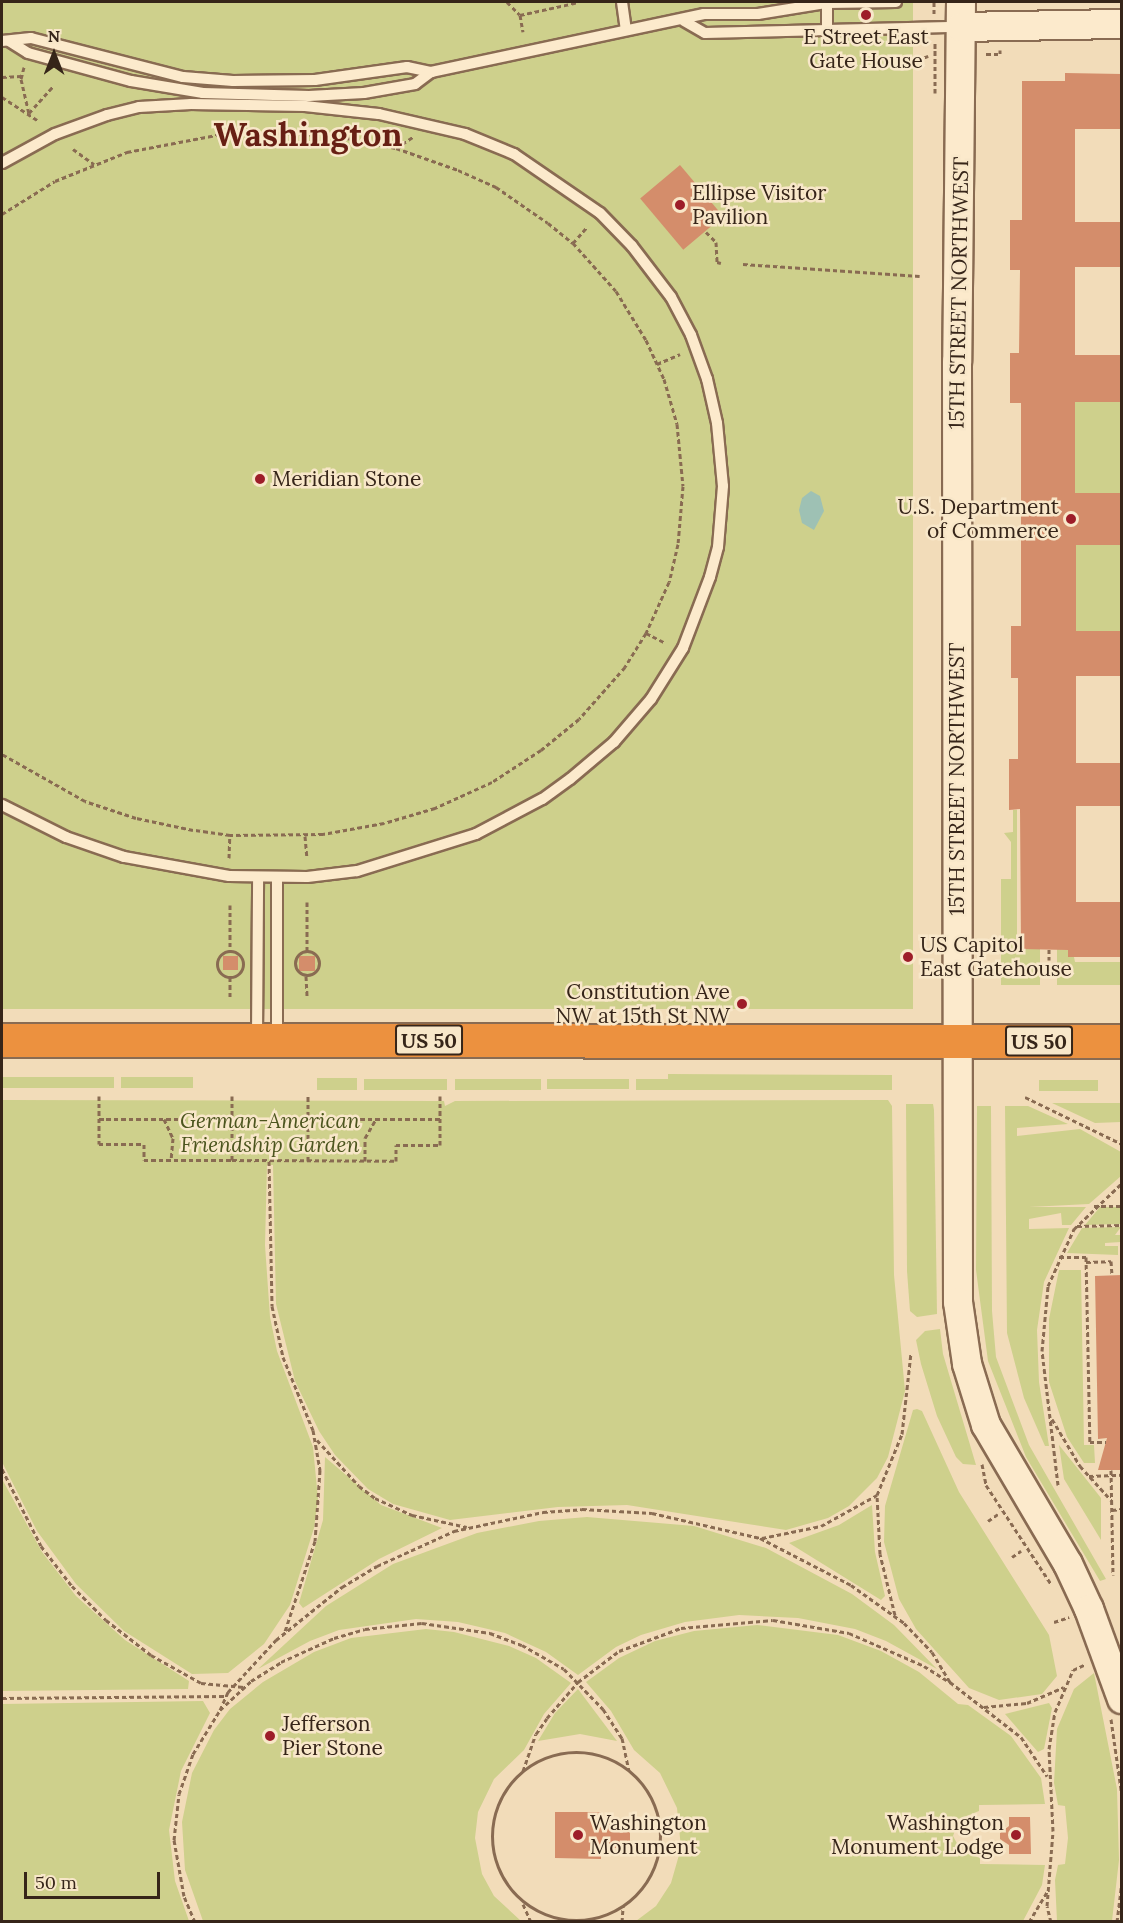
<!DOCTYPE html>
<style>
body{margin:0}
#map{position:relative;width:1123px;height:1923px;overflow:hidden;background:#f2dcb9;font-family:Lora,serif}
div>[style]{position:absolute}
.green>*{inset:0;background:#ced08c;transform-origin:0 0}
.water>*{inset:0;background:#9ec1b4}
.building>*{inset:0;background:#d48d6b;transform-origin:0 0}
.path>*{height:3px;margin-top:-1.5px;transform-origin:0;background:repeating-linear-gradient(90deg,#896b52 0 4.5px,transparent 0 7.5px)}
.path>.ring{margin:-1.5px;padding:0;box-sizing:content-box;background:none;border:3px solid #896b52;border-radius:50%}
.roads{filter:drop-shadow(2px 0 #896b52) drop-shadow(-2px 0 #896b52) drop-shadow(0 2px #896b52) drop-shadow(0 -2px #896b52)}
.lane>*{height:10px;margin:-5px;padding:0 5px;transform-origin:5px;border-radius:5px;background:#fceacc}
.secondary>*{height:28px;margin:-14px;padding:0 14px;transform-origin:14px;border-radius:14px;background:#fceacc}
.highway>*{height:33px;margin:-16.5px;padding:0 16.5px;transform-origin:16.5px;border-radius:16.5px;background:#ec913f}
.dots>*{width:16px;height:16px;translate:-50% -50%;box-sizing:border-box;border:3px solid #f8e7c9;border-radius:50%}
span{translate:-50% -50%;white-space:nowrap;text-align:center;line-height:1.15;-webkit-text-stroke:5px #f8e7c9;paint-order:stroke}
.shield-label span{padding:2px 4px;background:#f8e7c9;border:2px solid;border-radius:4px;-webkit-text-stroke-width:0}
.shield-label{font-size:20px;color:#362519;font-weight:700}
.poi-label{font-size:21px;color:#362519}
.left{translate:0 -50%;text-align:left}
.right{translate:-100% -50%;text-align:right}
.street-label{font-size:21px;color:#362519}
.park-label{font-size:21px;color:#4c551e;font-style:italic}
.town-label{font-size:33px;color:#671f14;font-weight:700}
.frame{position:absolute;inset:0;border:3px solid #362519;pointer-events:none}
.north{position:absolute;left:24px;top:24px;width:60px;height:60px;-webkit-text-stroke:4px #f8e7c9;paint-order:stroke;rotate:0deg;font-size:16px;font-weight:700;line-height:24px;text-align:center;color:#362519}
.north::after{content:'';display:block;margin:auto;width:21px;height:27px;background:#362519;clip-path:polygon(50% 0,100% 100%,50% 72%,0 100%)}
.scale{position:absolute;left:24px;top:1872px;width:136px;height:27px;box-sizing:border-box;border:3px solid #362519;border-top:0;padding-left:8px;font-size:18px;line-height:21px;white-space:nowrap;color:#362519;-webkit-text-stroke:4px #f8e7c9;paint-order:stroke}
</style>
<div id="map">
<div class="green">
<i style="left:2px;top:2px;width:911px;height:1007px"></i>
<i style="left:1075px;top:402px;width:46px;height:91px"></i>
<i style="left:1076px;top:545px;width:45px;height:86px"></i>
<i style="clip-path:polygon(1013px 810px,1017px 810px,1017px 935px,1040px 949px,1040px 985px,1001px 985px,1001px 879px,1011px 879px,1011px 842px,1004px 833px,1013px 832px)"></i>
<i style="clip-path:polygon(1057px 949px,1068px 950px,1068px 957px,1074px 957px,1075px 962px,1121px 962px,1121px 985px,1057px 985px)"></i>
<i style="clip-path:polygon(668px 1074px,892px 1075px,892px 1090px,636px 1090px,636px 1079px,668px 1079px)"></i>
<i style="left:2px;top:1077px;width:112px;height:11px"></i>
<i style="left:121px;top:1077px;width:72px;height:11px"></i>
<i style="left:357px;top:1078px;width:12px;height:40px;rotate:90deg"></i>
<i style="left:364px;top:1079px;width:83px;height:11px"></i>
<i style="left:455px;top:1079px;width:86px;height:11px"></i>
<i style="left:547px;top:1079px;width:82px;height:10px"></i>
<i style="left:1039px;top:1080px;width:59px;height:11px"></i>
<i style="clip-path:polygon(2px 1100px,436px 1101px,444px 1101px,445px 1106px,455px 1101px,888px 1100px,892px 1106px,894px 1275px,905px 1391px,888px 1457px,877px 1478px,849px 1506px,828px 1518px,786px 1530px,627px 1505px,558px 1507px,450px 1520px,393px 1504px,368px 1489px,335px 1455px,319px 1431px,295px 1381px,276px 1304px,273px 1165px,267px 1165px,265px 1245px,270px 1317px,277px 1351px,313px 1447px,318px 1499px,314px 1528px,290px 1605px,264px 1644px,228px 1673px,192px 1674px,124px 1631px,76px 1584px,37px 1531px,2px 1462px)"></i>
<i style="clip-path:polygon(1052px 1103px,1121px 1103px,1121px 1122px,1095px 1123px)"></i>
<i style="clip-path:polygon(906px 1104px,933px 1104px,934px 1110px,937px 1314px,917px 1317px,910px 1311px,907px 1271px)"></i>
<i style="clip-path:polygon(977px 1106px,991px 1106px,992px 1311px,996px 1357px,1029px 1445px,1106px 1579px,1100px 1581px,1026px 1457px,988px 1361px,976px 1270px)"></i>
<i style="clip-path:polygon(1005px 1106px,1028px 1106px,1068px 1124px,1017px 1128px,1017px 1136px,1080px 1129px,1121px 1152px,1121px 1176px,1089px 1204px,1029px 1207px,1086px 1207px,1071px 1225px,1062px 1225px,1061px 1213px,1029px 1219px,1029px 1229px,1069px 1228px,1044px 1282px,1037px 1330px,1039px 1382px,1049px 1446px,1045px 1446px,1024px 1398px,1007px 1333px)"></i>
<i style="clip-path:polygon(1100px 1207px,1121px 1207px,1121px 1224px,1085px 1225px)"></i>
<i style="clip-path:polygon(1121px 1227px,1115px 1235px,1121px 1235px,1121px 1242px,1105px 1243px,1105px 1246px,1118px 1246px,1118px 1255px,1067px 1253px,1082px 1228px)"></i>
<i style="clip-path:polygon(1059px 1270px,1081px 1270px,1084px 1445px,1094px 1445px,1095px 1463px,1084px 1463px,1067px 1437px,1049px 1382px,1049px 1319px)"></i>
<i style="clip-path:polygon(940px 1329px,943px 1354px,976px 1465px,963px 1464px,956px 1457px,937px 1416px,921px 1364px,916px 1340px,925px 1331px)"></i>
<i style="clip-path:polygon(917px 1409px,922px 1411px,959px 1492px,1049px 1635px,1057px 1676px,1042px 1694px,999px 1700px,969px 1688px,916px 1629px,899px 1599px,884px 1542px,885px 1506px,913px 1410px)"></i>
<i style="clip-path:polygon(1059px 1445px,1101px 1498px,1101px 1540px,1064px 1479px)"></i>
<i style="clip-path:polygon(325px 1457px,381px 1505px,442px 1528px,379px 1559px,303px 1608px,299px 1603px,323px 1520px)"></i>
<i style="clip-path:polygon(2px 1479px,42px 1552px,76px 1596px,125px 1640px,189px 1681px,188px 1689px,2px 1691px)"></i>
<i style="clip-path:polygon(872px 1505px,875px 1552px,885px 1596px,881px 1600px,789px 1543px,839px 1525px)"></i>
<i style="clip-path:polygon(587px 1517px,694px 1526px,766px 1548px,852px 1594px,894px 1625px,937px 1669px,886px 1641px,855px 1629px,798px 1618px,739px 1615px,685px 1622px,641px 1635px,616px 1647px,578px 1675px,546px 1652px,505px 1633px,458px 1622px,416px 1619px,339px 1630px,310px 1641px,258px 1669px,326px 1606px,393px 1564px,477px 1533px,539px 1521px)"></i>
<i style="clip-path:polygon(757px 1625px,838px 1635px,881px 1651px,919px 1672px,958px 1704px,968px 1705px,1011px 1736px,1041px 1778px,1045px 1804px,979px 1805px,979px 1811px,959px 1819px,953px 1836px,961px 1851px,980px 1858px,980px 1864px,1045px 1865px,1042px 1885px,1023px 1921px,636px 1921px,656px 1906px,671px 1883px,681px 1848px,677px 1808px,660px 1773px,634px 1750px,611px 1711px,586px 1682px,619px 1658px,655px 1641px,694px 1631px)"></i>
<i style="clip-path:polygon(426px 1629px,454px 1632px,509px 1646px,536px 1658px,571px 1683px,544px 1714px,524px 1750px,494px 1779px,478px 1812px,475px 1838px,482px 1874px,494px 1896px,521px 1921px,203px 1921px,185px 1870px,182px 1822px,192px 1773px,214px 1730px,230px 1709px,263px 1682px,314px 1652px,351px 1638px)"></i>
<i style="clip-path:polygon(1094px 1673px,1117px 1789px,1119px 1860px,1112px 1921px,1057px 1921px,1055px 1880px,1058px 1865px,1065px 1864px,1068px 1838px,1065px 1806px,1058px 1805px,1054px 1783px,1057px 1729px,1074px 1689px)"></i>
<i style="clip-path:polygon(578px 1689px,617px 1741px,580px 1734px,538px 1741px,555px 1713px)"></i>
<i style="clip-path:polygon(203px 1701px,210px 1713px,181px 1771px,169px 1830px,175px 1881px,189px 1921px,2px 1921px,2px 1704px)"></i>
<i style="clip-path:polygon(1049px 1703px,1052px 1708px,1044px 1749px,1038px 1752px,1005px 1714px)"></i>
</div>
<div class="water">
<i style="clip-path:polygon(811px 491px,820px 496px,824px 511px,814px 530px,802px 523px,799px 510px,802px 498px)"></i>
</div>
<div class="building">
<i style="clip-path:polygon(1065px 73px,1122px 74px,1122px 129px,1075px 129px,1075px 222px,1122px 222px,1122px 267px,1075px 267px,1075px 355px,1122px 355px,1122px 402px,1075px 402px,1075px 493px,1122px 493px,1122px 545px,1076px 545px,1076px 631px,1122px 631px,1122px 676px,1076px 676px,1076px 763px,1122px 763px,1122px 806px,1076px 806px,1076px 902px,1122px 902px,1122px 957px,1068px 957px,1068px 950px,1021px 949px,1020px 809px,1009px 810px,1009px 759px,1018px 759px,1018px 678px,1011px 678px,1011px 626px,1021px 626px,1021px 403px,1010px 403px,1010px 353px,1019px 353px,1020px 270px,1010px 270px,1010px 220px,1022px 220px,1022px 81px,1065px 81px)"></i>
<i style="left:680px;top:165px;width:67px;height:52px;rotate:50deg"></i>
<i style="left:223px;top:956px;width:15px;height:14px"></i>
<i style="left:299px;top:956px;width:16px;height:15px"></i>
<i style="clip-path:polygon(1122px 1275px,1122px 1470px,1098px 1470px,1107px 1438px,1098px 1439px,1095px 1276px)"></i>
<i style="clip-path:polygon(555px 1812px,601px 1812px,601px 1823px,630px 1823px,630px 1848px,601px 1848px,601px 1859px,555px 1858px)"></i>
<i style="clip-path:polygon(1009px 1817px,1030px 1817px,1031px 1854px,1009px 1854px,1009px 1845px,1000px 1839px,1000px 1833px,1009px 1826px)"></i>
</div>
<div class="path">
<i style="left:507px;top:2px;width:18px;rotate:45deg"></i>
<i style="left:520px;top:15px;width:17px;rotate:80deg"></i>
<i style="left:934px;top:2px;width:13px;rotate:90deg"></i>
<i style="left:520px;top:15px;width:60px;rotate:-12.4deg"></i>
<i style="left:986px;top:54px;width:14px"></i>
<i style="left:1000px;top:54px;width:4px;rotate:-90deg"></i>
<i style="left:907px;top:57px;width:11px;rotate:15deg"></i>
<i style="left:918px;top:60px;width:11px;rotate:-22deg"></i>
<i style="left:24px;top:67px;width:12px;rotate:104deg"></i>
<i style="left:21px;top:79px;width:35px;rotate:77deg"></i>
<i style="left:2px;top:77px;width:19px;rotate:-3deg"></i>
<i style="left:935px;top:93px;width:51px;rotate:-90deg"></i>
<i style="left:2px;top:97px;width:42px;rotate:33.3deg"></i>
<i style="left:29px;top:113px;width:36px;rotate:-48deg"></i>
<i style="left:396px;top:148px;width:20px;rotate:-33deg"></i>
<i style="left:73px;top:149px;width:26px;rotate:36deg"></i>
<i style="left:2px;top:214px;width:62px;rotate:-31.9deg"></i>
<i style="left:55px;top:181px;width:78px;rotate:-21.9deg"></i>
<i style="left:127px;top:152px;width:107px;rotate:-10.8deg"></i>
<i style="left:232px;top:132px;width:100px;rotate:1.7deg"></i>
<i style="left:332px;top:135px;width:65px;rotate:11.5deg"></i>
<i style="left:396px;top:148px;width:66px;rotate:19.5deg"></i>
<i style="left:458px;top:170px;width:42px;rotate:24.1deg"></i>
<i style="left:496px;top:187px;width:63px;rotate:34.7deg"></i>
<i style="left:548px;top:223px;width:32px;rotate:39deg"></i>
<i style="left:573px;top:243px;width:64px;rotate:48.1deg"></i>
<i style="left:616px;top:291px;width:57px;rotate:58.5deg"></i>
<i style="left:646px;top:340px;width:43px;rotate:65.2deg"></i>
<i style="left:664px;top:379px;width:47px;rotate:73.9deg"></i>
<i style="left:677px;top:424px;width:62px;rotate:84.5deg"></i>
<i style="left:683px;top:486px;width:58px;rotate:94.9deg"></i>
<i style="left:678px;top:544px;width:39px;rotate:103deg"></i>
<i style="left:669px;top:582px;width:56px;rotate:114.3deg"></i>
<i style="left:646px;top:633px;width:40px;rotate:122deg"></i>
<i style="left:625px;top:667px;width:69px;rotate:131.5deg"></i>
<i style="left:579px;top:719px;width:49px;rotate:140.8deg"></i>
<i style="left:541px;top:750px;width:59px;rotate:146.9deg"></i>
<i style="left:492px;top:782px;width:63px;rotate:155.5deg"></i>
<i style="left:435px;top:808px;width:53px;rotate:163.6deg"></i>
<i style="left:384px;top:823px;width:62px;rotate:169.8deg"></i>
<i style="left:323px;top:834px;width:93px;rotate:179.4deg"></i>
<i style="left:230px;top:835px;width:37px;rotate:-172deg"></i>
<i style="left:193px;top:830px;width:58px;rotate:-168.1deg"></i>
<i style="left:136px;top:818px;width:54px;rotate:-161.6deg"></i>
<i style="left:85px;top:801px;width:95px;rotate:-150.5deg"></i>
<i style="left:706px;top:232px;width:14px;rotate:45deg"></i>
<i style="left:716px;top:242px;width:20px;rotate:87deg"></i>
<i style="left:717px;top:262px;width:4px;rotate:14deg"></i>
<i style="left:573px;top:243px;width:21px;rotate:-49deg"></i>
<i style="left:743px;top:264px;width:177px;rotate:3.9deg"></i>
<i style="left:657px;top:364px;width:25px;rotate:-23deg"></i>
<i style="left:646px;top:633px;width:22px;rotate:27deg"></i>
<i style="left:305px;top:836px;width:22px;rotate:85deg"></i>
<i style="left:229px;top:858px;width:23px;rotate:-88deg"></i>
<i style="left:307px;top:902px;width:49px;rotate:90deg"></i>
<i style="left:230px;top:905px;width:46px;rotate:90deg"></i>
<i style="left:1049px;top:949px;width:11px;rotate:90deg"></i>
<i class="ring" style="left:295px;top:951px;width:21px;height:21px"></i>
<i class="ring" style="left:217px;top:951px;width:23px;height:23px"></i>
<i style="left:306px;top:976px;width:22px;rotate:87deg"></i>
<i style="left:230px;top:977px;width:22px;rotate:90deg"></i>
<i style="left:99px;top:1096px;width:48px;rotate:90deg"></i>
<i style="left:99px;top:1144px;width:45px"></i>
<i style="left:144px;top:1144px;width:16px;rotate:90deg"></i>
<i style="left:144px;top:1160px;width:88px"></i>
<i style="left:232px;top:1160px;width:64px;rotate:-90deg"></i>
<i style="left:1025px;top:1097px;width:108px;rotate:25.9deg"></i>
<i style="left:99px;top:1119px;width:133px"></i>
<i style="left:164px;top:1119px;width:21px;rotate:65deg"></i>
<i style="left:173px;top:1138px;width:22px;rotate:95deg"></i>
<i style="left:308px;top:1119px;width:132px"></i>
<i style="left:232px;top:1160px;width:164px;rotate:0.3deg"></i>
<i style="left:396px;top:1161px;width:16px;rotate:-90deg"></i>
<i style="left:396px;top:1145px;width:44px"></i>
<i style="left:440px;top:1145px;width:49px;rotate:-90deg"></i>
<i style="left:269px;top:1161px;width:145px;rotate:88.8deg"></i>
<i style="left:272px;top:1306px;width:52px;rotate:77.8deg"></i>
<i style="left:283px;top:1357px;width:79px;rotate:67.7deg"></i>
<i style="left:313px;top:1430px;width:41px;rotate:80.1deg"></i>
<i style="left:320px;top:1470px;width:71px;rotate:94deg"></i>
<i style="left:315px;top:1541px;width:95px;rotate:108.4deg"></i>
<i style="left:308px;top:1161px;width:65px;rotate:-90deg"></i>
<i style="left:365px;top:1161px;width:23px;rotate:-90deg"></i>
<i style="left:365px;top:1138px;width:22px;rotate:-60deg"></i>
<i style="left:1094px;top:1206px;width:28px"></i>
<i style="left:1077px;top:1226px;width:45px;rotate:-1.3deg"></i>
<i style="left:1059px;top:1257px;width:27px"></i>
<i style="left:1086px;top:1257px;width:185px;rotate:88.8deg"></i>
<i style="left:1090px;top:1442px;width:16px"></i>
<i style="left:1086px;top:1262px;width:25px;rotate:-2deg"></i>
<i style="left:1111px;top:1261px;width:14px;rotate:86deg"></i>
<i style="left:1052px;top:1419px;width:55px;rotate:59.2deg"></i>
<i style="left:1080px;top:1466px;width:46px;rotate:47.6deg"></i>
<i style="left:317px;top:1440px;width:62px;rotate:47.6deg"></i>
<i style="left:359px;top:1486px;width:20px;rotate:37deg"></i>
<i style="left:375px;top:1498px;width:41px;rotate:24.7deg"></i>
<i style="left:412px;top:1515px;width:56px;rotate:12.3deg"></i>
<i style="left:982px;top:1464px;width:21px;rotate:79deg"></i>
<i style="left:986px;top:1485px;width:118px;rotate:56.7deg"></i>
<i style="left:2px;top:1469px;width:86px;rotate:63.1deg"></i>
<i style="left:41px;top:1546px;width:51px;rotate:52.2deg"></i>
<i style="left:72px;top:1586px;width:48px;rotate:45deg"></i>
<i style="left:106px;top:1620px;width:57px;rotate:37.9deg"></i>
<i style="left:151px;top:1655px;width:57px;rotate:29.2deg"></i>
<i style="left:201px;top:1683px;width:43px;rotate:5.3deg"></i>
<i style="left:1111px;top:1470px;width:105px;rotate:88.9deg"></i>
<i style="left:1089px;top:1476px;width:33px;rotate:-2deg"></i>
<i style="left:1058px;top:1485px;width:135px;rotate:-96.8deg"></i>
<i style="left:1042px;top:1351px;width:65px;rotate:-84.7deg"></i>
<i style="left:1048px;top:1286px;width:63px;rotate:-65.5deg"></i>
<i style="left:1074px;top:1229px;width:66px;rotate:-43.8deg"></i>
<i style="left:1112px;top:1510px;width:10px;rotate:-6deg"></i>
<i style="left:988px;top:1521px;width:12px;rotate:-35deg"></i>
<i style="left:762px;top:1538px;width:60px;rotate:-11.5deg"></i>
<i style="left:821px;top:1526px;width:64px;rotate:-29deg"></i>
<i style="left:1012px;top:1557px;width:11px;rotate:-34deg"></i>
<i style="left:895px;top:1615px;width:63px;rotate:-103.8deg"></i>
<i style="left:880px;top:1554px;width:59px;rotate:-92.9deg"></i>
<i style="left:877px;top:1495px;width:66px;rotate:-67.7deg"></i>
<i style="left:902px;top:1434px;width:82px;rotate:-83.7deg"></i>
<i style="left:1054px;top:1622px;width:16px;rotate:-18deg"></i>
<i style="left:2px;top:1698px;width:224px;rotate:-0.5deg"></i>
<i style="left:984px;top:1707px;width:43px;rotate:-5.3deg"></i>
<i style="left:1027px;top:1703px;width:40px;rotate:-23.4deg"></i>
<i style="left:220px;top:1710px;width:20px;rotate:-66deg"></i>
<i style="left:228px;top:1692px;width:71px;rotate:-47.3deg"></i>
<i style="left:276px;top:1640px;width:85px;rotate:-38.8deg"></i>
<i style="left:342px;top:1587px;width:41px;rotate:-31deg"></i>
<i style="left:377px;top:1566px;width:85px;rotate:-24.4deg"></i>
<i style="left:454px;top:1531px;width:91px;rotate:-12.1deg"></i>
<i style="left:543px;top:1512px;width:39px;rotate:-4deg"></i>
<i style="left:582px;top:1509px;width:70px;rotate:3.3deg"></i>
<i style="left:652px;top:1513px;width:111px;rotate:13deg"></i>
<i style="left:760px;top:1538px;width:102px;rotate:27.3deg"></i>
<i style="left:851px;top:1585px;width:65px;rotate:35.6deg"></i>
<i style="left:904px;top:1623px;width:40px;rotate:46deg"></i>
<i style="left:932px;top:1652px;width:35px;rotate:59deg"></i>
<i style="left:1111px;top:1719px;width:78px;rotate:81.9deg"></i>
<i class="ring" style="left:492px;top:1752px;width:165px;height:165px"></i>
<i style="left:523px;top:1771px;width:39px;rotate:-71deg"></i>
<i style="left:536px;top:1734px;width:19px;rotate:-55deg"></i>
<i style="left:547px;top:1718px;width:48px;rotate:-49.3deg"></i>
<i style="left:578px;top:1682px;width:51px;rotate:-37.1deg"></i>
<i style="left:619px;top:1651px;width:66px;rotate:-20.4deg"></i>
<i style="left:681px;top:1628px;width:92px;rotate:-5deg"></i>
<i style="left:773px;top:1620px;width:77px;rotate:9.7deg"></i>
<i style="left:849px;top:1633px;width:82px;rotate:23.7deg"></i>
<i style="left:924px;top:1666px;width:31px;rotate:32deg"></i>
<i style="left:950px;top:1682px;width:90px;rotate:37.8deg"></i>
<i style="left:1021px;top:1737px;width:47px;rotate:56.3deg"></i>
<i style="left:523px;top:1904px;width:20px;rotate:66deg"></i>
<i style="left:195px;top:1922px;width:28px;rotate:-113deg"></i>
<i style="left:184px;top:1896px;width:57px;rotate:-100.1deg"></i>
<i style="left:174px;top:1840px;width:46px;rotate:-83.8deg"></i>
<i style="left:179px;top:1794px;width:42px;rotate:-70.7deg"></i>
<i style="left:193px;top:1754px;width:52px;rotate:-58.5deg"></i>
<i style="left:220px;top:1710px;width:42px;rotate:-43.1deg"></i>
<i style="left:251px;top:1681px;width:36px;rotate:-32deg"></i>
<i style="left:281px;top:1662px;width:58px;rotate:-24.4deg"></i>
<i style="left:334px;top:1638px;width:32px;rotate:-16deg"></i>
<i style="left:365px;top:1629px;width:57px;rotate:-6deg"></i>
<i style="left:422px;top:1623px;width:69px;rotate:8.4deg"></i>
<i style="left:490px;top:1633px;width:34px;rotate:21deg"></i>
<i style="left:522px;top:1645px;width:48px;rotate:29.7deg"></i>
<i style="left:564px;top:1669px;width:56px;rotate:45.7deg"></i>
<i style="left:603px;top:1709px;width:35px;rotate:57deg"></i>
<i style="left:622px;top:1738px;width:33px;rotate:78deg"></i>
<i style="left:622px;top:1922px;width:16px;rotate:-86deg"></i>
<i style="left:1029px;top:1922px;width:35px;rotate:-59deg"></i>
<i style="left:1051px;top:1922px;width:16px;rotate:-104deg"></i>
<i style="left:1047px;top:1906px;width:75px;rotate:-85.4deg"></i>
<i style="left:1053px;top:1831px;width:82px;rotate:-92.8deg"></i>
<i style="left:1049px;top:1749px;width:37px;rotate:-81deg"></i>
<i style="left:1055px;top:1712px;width:46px;rotate:-66.8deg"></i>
<i style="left:1073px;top:1670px;width:14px;rotate:-25deg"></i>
<i style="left:1117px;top:1922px;width:39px;rotate:-83deg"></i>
</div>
<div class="roads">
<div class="lane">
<i style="left:622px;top:2px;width:27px;rotate:82deg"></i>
<i style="left:684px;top:21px;width:24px;rotate:30deg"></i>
<i style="left:705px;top:33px;width:254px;rotate:-1.4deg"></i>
<i style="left:827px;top:31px;width:28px;rotate:-90deg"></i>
<i style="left:2px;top:41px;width:29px;rotate:-6deg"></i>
<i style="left:31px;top:38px;width:157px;rotate:14.4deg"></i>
<i style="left:183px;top:77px;width:50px;rotate:4.6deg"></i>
<i style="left:233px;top:81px;width:82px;rotate:-0.7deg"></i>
<i style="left:315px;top:80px;width:93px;rotate:-8deg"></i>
<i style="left:407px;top:67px;width:25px;rotate:12deg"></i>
<i style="left:431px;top:72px;width:279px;rotate:-12deg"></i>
<i style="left:704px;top:14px;width:54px"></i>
<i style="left:758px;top:14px;width:70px;rotate:-9.1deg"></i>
<i style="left:827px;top:3px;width:69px;rotate:-0.8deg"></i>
<i style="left:9px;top:41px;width:22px;rotate:32deg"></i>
<i style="left:28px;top:53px;width:107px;rotate:15.2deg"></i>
<i style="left:131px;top:81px;width:73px;rotate:9.5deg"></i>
<i style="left:203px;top:93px;width:106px;rotate:1.6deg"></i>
<i style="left:309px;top:96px;width:55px;rotate:-3.1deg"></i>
<i style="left:364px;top:93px;width:52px;rotate:-10deg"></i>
<i style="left:415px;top:84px;width:20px;rotate:-37deg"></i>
<i style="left:2px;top:163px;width:60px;rotate:-28.7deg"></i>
<i style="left:55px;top:134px;width:55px;rotate:-20.1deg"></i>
<i style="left:107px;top:115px;width:33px;rotate:-14deg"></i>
<i style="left:139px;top:107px;width:52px;rotate:-3.3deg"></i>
<i style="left:191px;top:104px;width:114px;rotate:1deg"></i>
<i style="left:305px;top:106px;width:74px;rotate:6.2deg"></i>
<i style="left:379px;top:114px;width:88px;rotate:13.1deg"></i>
<i style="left:465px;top:134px;width:53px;rotate:22.2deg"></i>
<i style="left:514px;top:154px;width:104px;rotate:34.5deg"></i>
<i style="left:600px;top:213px;width:46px;rotate:45.9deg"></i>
<i style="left:632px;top:246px;width:64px;rotate:52.6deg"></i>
<i style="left:671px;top:297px;width:43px;rotate:62.2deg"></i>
<i style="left:691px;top:335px;width:47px;rotate:70deg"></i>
<i style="left:707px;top:379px;width:45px;rotate:77.2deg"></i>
<i style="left:717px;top:423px;width:63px;rotate:84.6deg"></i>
<i style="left:723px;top:486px;width:61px;rotate:94.7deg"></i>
<i style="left:718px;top:547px;width:31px;rotate:105deg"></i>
<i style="left:710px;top:577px;width:76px;rotate:110.8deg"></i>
<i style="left:683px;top:648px;width:60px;rotate:122.1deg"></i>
<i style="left:651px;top:699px;width:57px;rotate:130.7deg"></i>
<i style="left:614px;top:742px;width:57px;rotate:139.9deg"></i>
<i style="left:570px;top:779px;width:34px;rotate:144deg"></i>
<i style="left:542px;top:799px;width:75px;rotate:152.1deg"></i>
<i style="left:476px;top:834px;width:125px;rotate:162.7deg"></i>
<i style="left:357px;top:871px;width:50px;rotate:173.2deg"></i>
<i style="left:307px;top:877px;width:78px;rotate:-179.3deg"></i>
<i style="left:229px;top:876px;width:107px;rotate:-169.7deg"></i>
<i style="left:124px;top:857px;width:61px;rotate:-161deg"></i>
<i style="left:66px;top:837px;width:72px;rotate:-153.4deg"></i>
<i style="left:257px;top:1036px;width:159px;rotate:-89.6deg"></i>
<i style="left:277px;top:1036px;width:159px;rotate:-90deg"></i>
</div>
<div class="secondary">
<i style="left:961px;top:2px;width:360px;rotate:90.6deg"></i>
<i style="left:957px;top:362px;width:940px;rotate:89.94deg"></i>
<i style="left:958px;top:1302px;width:63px;rotate:81.7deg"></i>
<i style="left:967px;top:1364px;width:64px;rotate:72.7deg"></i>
<i style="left:986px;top:1425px;width:161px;rotate:59.5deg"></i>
<i style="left:1068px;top:1564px;width:50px;rotate:65deg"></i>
<i style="left:1089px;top:1609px;width:96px;rotate:69.9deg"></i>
<i style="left:961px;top:27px;width:161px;rotate:-1.1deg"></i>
</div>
<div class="highway">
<i style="left:2px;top:1040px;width:1120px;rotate:0.05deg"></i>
</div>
</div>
<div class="dots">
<i style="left:866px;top:15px;background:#9d1d29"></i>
<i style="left:680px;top:205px;background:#9d1d29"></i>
<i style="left:260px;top:479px;background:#9d1d29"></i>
<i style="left:1071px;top:519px;background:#9d1d29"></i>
<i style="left:908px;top:957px;background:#9d1d29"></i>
<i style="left:742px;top:1004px;background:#9d1d29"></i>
<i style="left:270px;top:1736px;background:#9d1d29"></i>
<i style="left:578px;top:1835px;background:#9d1d29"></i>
<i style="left:1016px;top:1835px;background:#9d1d29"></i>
</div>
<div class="shield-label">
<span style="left:429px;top:1040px">US 50</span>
<span style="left:1039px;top:1041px">US 50</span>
</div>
<div class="poi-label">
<span style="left:866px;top:49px">E Street East<br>Gate House</span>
<span class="left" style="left:692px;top:205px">Ellipse Visitor<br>Pavilion</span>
<span class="left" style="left:272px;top:479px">Meridian Stone</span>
<span class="right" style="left:1059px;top:519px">U.S. Department<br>of Commerce</span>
<span class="left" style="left:920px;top:957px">US Capitol<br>East Gatehouse</span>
<span class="right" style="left:730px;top:1004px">Constitution Ave<br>NW at 15th St NW</span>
<span class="left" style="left:282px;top:1736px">Jefferson<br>Pier Stone</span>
<span class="left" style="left:590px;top:1835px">Washington<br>Monument</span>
<span class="right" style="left:1004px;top:1835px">Washington<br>Monument Lodge</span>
</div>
<div class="street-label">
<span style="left:959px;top:293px;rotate:-89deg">15TH STREET NORTHWEST</span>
<span style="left:957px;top:779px;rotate:-90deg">15TH STREET NORTHWEST</span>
</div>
<div class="park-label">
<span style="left:270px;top:1133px">German-American<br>Friendship Garden</span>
</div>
<div class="town-label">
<span style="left:308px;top:135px">Washington</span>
</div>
<div class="frame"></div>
<div class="north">N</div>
<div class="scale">50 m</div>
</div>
